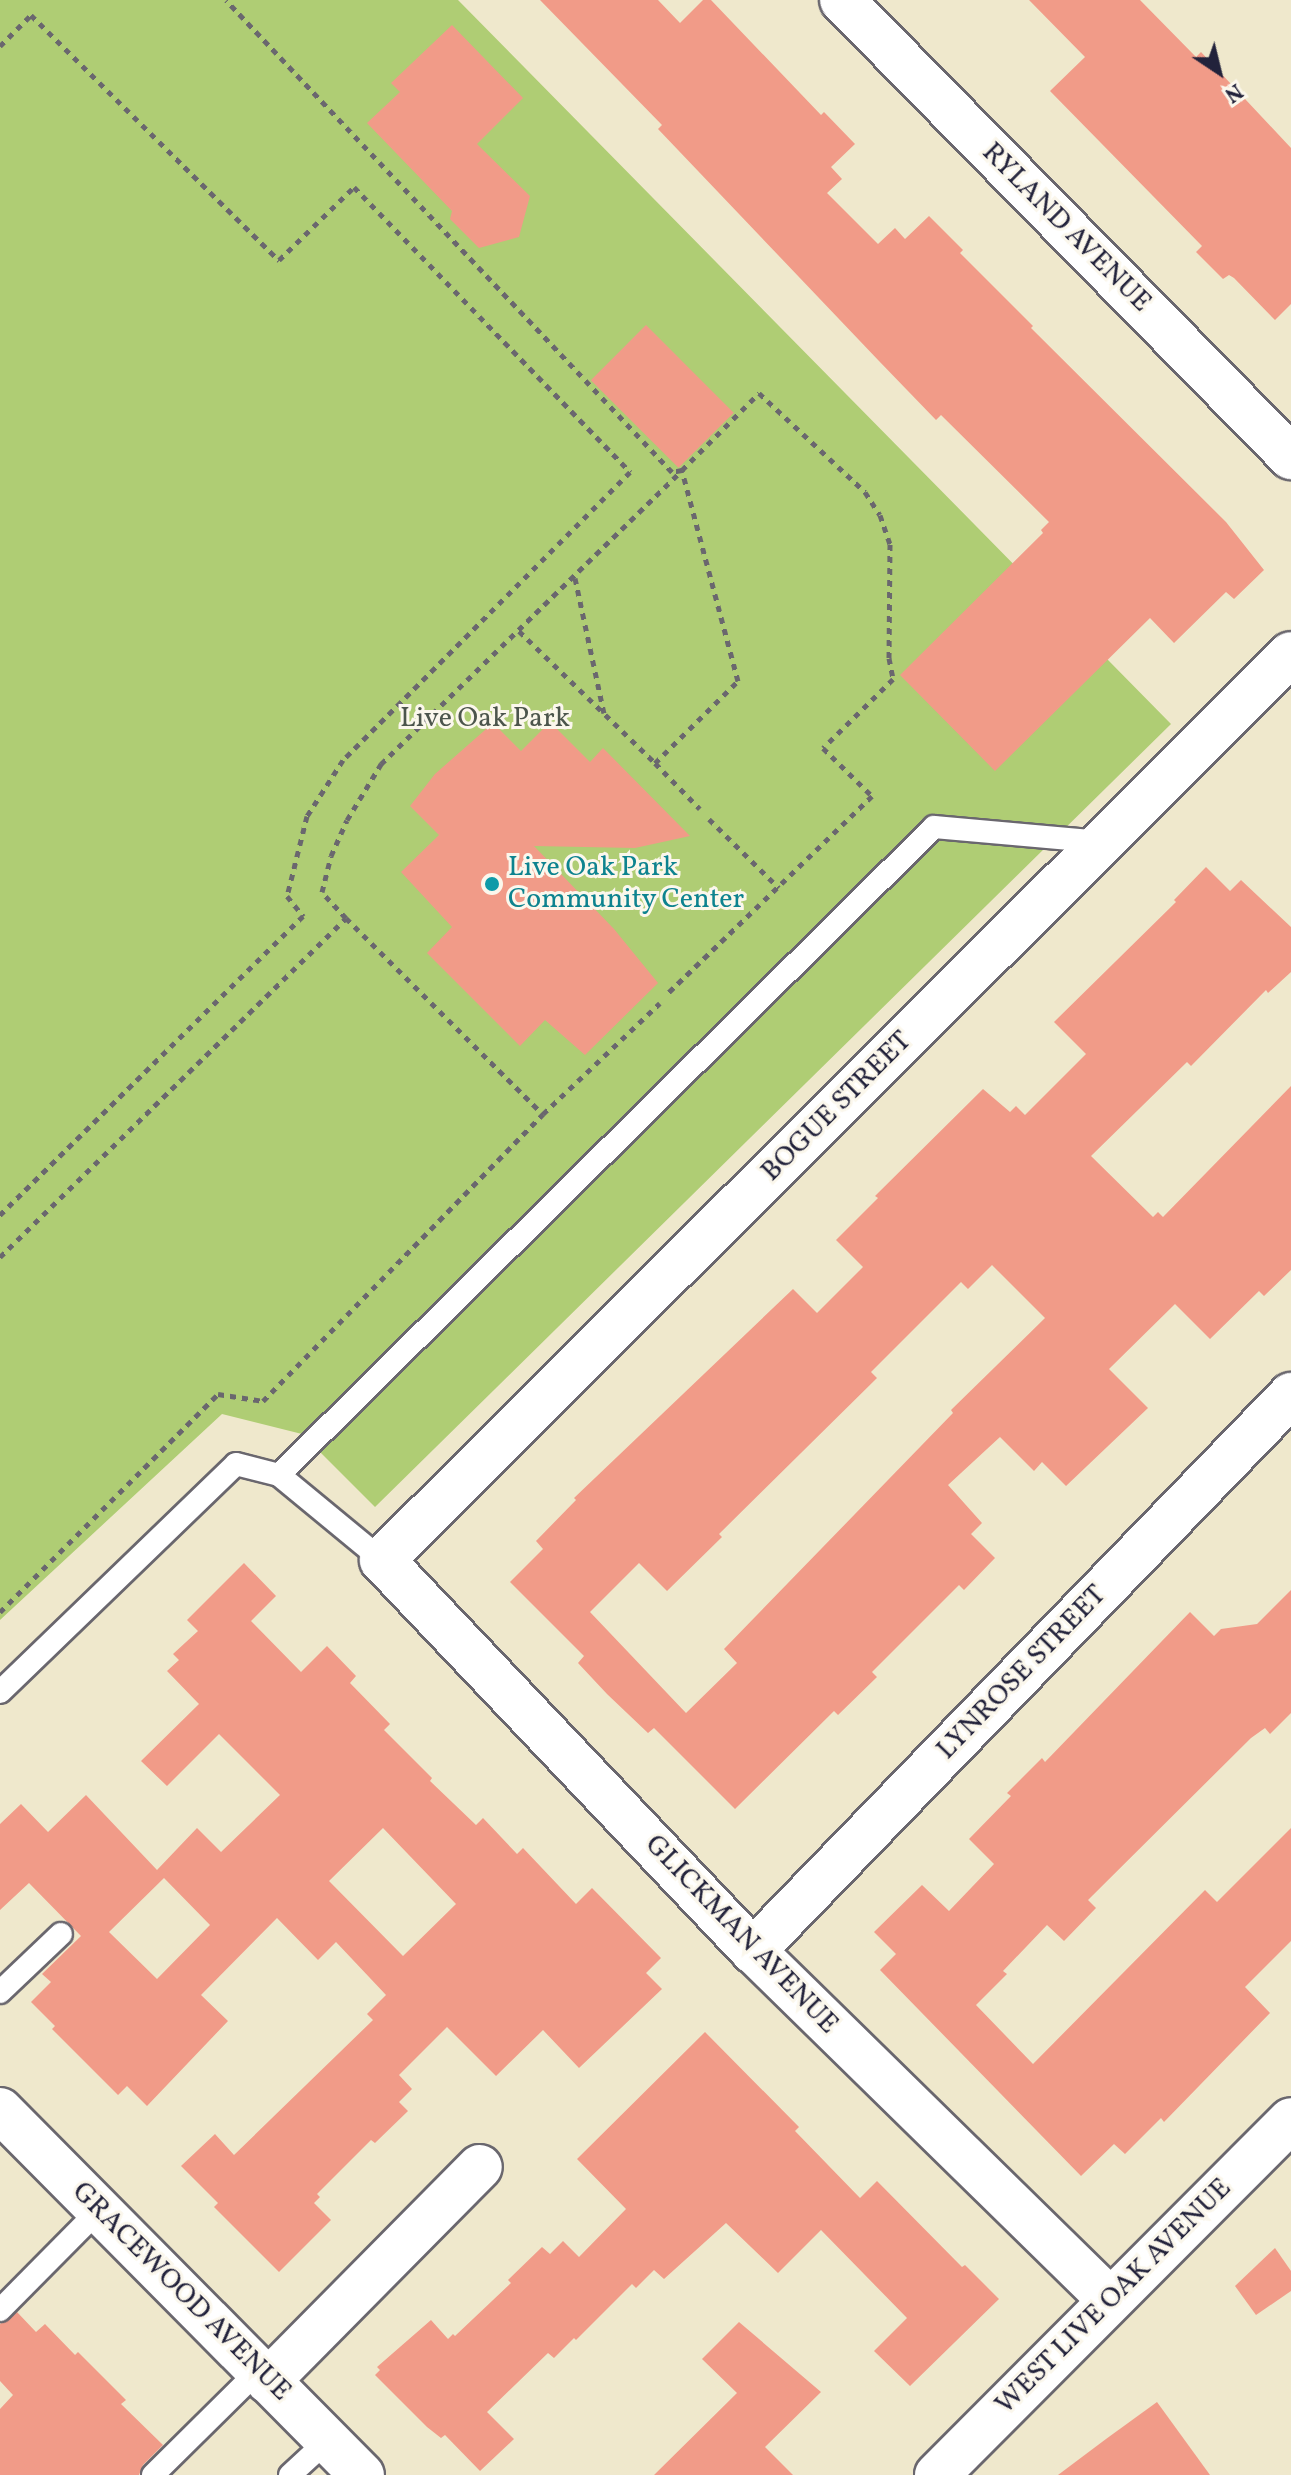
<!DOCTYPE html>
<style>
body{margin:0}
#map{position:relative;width:1291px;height:2475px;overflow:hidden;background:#efe8cc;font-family:Vollkorn,serif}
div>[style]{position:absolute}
.green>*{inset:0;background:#afcd74}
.building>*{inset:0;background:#f19b88;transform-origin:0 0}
.path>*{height:5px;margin-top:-2.5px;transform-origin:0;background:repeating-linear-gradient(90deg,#6a676e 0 6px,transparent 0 12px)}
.roads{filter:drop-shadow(2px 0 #6a676e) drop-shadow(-2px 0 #6a676e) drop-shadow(0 2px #6a676e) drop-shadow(0 -2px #6a676e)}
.lane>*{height:22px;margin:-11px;padding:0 11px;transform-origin:11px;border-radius:11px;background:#fff}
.street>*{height:44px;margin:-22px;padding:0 22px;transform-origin:22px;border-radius:22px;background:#fff}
.secondary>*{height:44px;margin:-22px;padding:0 22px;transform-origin:22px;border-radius:22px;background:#fff}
.dots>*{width:22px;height:22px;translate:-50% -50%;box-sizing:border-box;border:4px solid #fbf7ec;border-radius:50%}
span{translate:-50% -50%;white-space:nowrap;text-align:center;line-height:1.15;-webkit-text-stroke:6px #fbf7ec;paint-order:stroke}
.street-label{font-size:28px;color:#22223b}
.park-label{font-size:28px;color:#4c554c}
.culture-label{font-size:28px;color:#0d838f}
.left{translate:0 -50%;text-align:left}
.north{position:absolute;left:1179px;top:32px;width:80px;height:80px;-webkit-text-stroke:6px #fbf7ec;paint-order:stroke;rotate:145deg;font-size:22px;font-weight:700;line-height:32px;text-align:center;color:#22223b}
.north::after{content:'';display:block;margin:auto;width:28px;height:36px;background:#22223b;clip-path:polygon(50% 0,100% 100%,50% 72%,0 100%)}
</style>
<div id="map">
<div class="green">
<i style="clip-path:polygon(0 0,458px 0,1171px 724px,375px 1507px,302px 1434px,222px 1414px,0 1620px)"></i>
</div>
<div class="building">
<i style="clip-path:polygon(540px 0,658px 0,680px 23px,703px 0,711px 0,821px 115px,824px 112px,855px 144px,831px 167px,842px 179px,827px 193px,878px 244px,895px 228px,905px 239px,929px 216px,963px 250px,960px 253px,1033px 326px,1031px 328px,1226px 522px,1264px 570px,1234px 599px,1226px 592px,1174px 643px,1150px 618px,995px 771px,900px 675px,1043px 533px,1041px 530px,1049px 522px,941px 415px,936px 420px,879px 361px,658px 129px,662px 125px)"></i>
<i style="clip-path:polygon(1029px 0,1140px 0,1196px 57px,1201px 52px,1291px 148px,1291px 304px,1275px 320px,1234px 278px,1229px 275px,1223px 279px,1196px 252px,1202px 246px,1050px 91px,1085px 57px)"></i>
<i style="clip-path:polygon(452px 25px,523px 98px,477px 144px,530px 196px,519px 237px,479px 248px,450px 219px,452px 211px,367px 123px,400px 92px,391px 83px)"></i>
<i style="left:646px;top:325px;width:124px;height:78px;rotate:45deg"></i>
<i style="clip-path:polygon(550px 722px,590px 762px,603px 748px,690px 836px,635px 848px,534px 846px,614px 929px,658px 983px,585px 1055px,545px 1020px,520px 1046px,427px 953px,452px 927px,401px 872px,439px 835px,410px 806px,435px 774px,493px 723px,521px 751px)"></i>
<i style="clip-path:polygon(evenodd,1206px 867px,1230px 891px,1241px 880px,1291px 927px,1291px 972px,1268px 993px,1266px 990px,1191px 1066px,1187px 1062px,1091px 1156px,1153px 1217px,1158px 1212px,1163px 1217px,1291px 1086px,1291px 1270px,1264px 1296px,1259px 1291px,1210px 1339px,1175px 1304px,1109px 1369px,1148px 1408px,1066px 1486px,1042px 1462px,1034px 1471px,1000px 1437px,948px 1485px,982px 1523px,971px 1534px,995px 1558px,964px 1590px,959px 1585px,872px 1672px,877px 1677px,838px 1715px,834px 1711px,735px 1809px,654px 1728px,648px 1733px,607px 1694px,578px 1663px,584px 1656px,510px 1582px,543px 1549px,536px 1541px,576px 1500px,574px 1498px,793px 1289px,817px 1313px,863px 1267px,836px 1240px,878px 1198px,875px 1196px,983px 1089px,1010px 1112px,1016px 1106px,1025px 1115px,1086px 1054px,1054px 1022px,1176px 902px,1174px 900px,1206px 867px,992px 1265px,1045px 1318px,951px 1410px,953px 1413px,724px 1649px,737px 1663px,686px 1713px,590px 1612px,639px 1563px,667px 1591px,722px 1537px,719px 1534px,877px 1378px,871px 1372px,961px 1282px,968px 1289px,992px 1265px)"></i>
<i style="clip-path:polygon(evenodd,244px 1563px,276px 1596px,251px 1621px,301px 1672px,327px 1646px,356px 1676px,350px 1683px,390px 1724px,384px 1730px,432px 1778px,430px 1781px,476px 1825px,483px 1818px,517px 1854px,523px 1848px,576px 1904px,592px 1888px,661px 1958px,646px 1973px,662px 1989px,579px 2068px,543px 2030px,496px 2076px,447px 2027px,399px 2075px,412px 2089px,399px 2102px,408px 2111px,375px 2143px,371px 2140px,317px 2194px,320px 2197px,314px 2203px,331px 2220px,279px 2272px,214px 2207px,218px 2203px,181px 2166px,215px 2134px,234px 2155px,373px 2020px,367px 2014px,386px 1995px,336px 1942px,318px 1960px,277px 1918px,201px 1995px,228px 2021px,147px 2106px,127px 2086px,118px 2095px,52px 2029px,55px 2026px,31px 2002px,51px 1982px,42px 1974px,81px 1936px,29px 1883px,0 1910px,0 1824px,21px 1804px,48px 1832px,86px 1795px,157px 1870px,197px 1828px,221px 1852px,280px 1795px,219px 1734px,167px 1786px,141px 1761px,199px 1704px,167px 1671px,179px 1660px,173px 1654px,198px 1631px,187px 1620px,244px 1563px,383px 1828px,456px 1904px,403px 1956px,329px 1881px,383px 1828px,244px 1563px,164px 1878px,210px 1925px,157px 1979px,109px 1932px,164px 1878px)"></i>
<i style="clip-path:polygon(1291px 1590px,1291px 1713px,1270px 1734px,1265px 1728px,1251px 1738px,1088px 1900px,1096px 1908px,1064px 1941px,1047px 1925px,1003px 1971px,1007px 1974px,976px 2005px,1033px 2064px,1205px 1890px,1217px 1902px,1291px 1828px,1291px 1941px,1245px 1987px,1270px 2013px,1164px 2122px,1161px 2118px,1125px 2154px,1114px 2144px,1081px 2176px,880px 1970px,896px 1954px,874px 1932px,922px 1885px,949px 1911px,994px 1864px,969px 1839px,1011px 1796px,1007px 1793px,1042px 1758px,1045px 1762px,1190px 1612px,1214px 1636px,1221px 1629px,1257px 1624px)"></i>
<i style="clip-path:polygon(705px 2032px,799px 2127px,795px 2131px,860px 2198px,877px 2181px,962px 2267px,965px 2265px,999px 2299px,910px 2386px,874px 2351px,907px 2318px,821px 2230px,778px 2273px,726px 2223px,664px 2279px,654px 2270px,636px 2288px,632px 2284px,576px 2340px,574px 2338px,554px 2358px,548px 2353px,487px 2412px,514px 2439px,480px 2471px,445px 2435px,441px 2438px,427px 2427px,375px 2375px,380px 2370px,377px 2367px,431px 2320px,448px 2339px,453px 2334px,455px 2336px,511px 2283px,508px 2280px,542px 2247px,550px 2254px,563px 2241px,579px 2257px,626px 2209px,577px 2159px)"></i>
<i style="clip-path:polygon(1275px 2248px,1291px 2271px,1291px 2291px,1256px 2315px,1235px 2286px)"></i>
<i style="clip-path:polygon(17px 2312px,36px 2332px,45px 2324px,75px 2355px,78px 2352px,126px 2400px,121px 2404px,163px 2445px,143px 2465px,139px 2475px,0 2475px,0 2409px,13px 2395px,0 2381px,0 2324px)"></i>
<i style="clip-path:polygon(739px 2322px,821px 2392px,765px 2447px,793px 2475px,654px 2475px,737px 2393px,702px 2359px)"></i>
<i style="clip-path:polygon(1157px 2402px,1210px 2475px,1058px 2475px,1106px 2439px)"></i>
</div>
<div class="path">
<i style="left:0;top:46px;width:44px;rotate:-45deg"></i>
<i style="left:31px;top:15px;width:349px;rotate:44.7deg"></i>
<i style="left:279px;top:260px;width:105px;rotate:-44.2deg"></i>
<i style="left:354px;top:187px;width:397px;rotate:45.9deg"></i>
<i style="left:630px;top:472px;width:407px;rotate:134.9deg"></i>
<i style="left:343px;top:760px;width:67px;rotate:122.7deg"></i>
<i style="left:307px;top:816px;width:82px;rotate:104deg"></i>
<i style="left:287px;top:896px;width:26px;rotate:51deg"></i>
<i style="left:303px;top:916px;width:426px;rotate:135.4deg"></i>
<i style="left:575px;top:578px;width:138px;rotate:77.9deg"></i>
<i style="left:519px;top:631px;width:190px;rotate:44.1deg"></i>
<i style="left:655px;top:763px;width:117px;rotate:-44.7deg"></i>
<i style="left:738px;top:681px;width:218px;rotate:-104.9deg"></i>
<i style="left:682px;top:470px;width:109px;rotate:-45deg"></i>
<i style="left:759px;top:393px;width:145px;rotate:43deg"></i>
<i style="left:865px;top:492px;width:27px;rotate:57deg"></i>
<i style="left:880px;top:515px;width:31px;rotate:71deg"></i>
<i style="left:890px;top:544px;width:114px;rotate:90.5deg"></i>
<i style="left:889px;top:658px;width:21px;rotate:79deg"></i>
<i style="left:893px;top:679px;width:98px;rotate:135.4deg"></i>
<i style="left:823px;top:748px;width:69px;rotate:44.4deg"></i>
<i style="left:872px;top:796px;width:286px;rotate:136deg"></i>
<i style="left:655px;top:763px;width:64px;rotate:45.6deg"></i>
<i style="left:709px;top:819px;width:98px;rotate:44.6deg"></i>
<i style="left:346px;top:918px;width:278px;rotate:44.9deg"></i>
<i style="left:0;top:1257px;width:484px;rotate:-44.4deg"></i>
<i style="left:346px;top:918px;width:35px;rotate:-133deg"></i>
<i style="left:322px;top:892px;width:37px;rotate:-76deg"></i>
<i style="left:331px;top:856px;width:39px;rotate:-66deg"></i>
<i style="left:347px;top:820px;width:66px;rotate:-58.7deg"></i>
<i style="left:381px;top:764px;width:421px;rotate:-44.3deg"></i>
<i style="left:682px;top:470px;width:10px;rotate:169deg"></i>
<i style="left:672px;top:472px;width:649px;rotate:-133.38deg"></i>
<i style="left:0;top:1612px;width:308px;rotate:-45deg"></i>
<i style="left:218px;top:1394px;width:46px;rotate:8.8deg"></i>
<i style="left:263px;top:1401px;width:401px;rotate:-45.7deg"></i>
<i style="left:543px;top:1114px;width:161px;rotate:-43.5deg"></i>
</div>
<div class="roads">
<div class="lane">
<i style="left:279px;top:1475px;width:921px;rotate:-44.69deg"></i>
<i style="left:934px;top:827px;width:168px;rotate:5.1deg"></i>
<i style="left:0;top:1692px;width:328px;rotate:-44deg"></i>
<i style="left:236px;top:1464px;width:44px;rotate:14.3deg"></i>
<i style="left:279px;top:1475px;width:134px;rotate:39.5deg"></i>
<i style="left:0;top:1992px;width:84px;rotate:-43.6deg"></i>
<i style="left:0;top:2310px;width:141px;rotate:-45.3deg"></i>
<i style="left:153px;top:2475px;width:148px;rotate:-44.7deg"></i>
<i style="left:290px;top:2475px;width:50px;rotate:-42.6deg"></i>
</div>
<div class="street">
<i style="left:842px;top:0;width:641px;rotate:45.51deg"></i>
<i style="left:753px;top:1951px;width:774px;rotate:-45.94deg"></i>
<i style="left:0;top:2110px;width:514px;rotate:45.24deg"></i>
<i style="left:1110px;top:2300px;width:499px;rotate:-135.6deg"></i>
<i style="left:753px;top:1951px;width:539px;rotate:-133.5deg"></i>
<i style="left:382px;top:1560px;width:1283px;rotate:-44.91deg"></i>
<i style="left:268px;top:2381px;width:301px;rotate:-45.3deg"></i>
</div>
<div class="secondary">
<i style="left:937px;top:2475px;width:501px;rotate:-45.08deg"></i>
</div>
</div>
<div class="dots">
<i style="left:492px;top:884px;background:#0f9aa8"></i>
</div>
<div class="street-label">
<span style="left:1066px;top:228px;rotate:45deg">RYLAND AVENUE</span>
<span style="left:837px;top:1107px;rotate:-45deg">BOGUE STREET</span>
<span style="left:1022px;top:1673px;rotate:-46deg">LYNROSE STREET</span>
<span style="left:741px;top:1935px;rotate:46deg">GLICKMAN AVENUE</span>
<span style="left:181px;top:2292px;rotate:45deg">GRACEWOOD AVENUE</span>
<span style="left:1114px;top:2297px;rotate:-45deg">WEST LIVE OAK AVENUE</span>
</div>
<div class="park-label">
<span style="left:485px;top:719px">Live Oak Park</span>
</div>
<div class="culture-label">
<span class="left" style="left:508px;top:884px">Live Oak Park<br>Community Center</span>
</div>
<div class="north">N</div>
</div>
